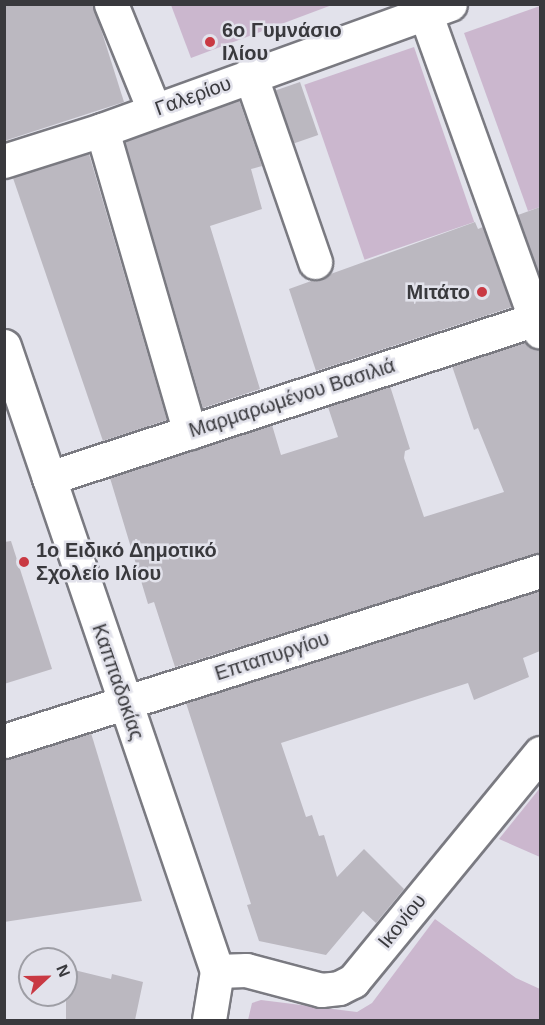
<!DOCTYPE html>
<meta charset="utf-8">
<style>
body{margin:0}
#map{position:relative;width:545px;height:1025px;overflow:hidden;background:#e2e2eb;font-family:Helvetica,sans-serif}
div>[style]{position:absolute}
.green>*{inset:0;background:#cbb7ce;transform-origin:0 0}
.building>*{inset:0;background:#bbb8c0;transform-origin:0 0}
.roads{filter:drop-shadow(2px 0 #7a7a81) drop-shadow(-2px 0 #7a7a81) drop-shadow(0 2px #7a7a81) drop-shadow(0 -2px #7a7a81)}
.minor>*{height:33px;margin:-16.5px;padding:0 16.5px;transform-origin:16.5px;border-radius:16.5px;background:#fff}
.dots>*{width:16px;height:16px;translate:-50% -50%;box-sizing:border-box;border:3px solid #e2e2eb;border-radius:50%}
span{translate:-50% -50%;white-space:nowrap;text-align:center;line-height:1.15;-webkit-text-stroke:5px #e2e2eb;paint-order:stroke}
.poi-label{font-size:20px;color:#39393d;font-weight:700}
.left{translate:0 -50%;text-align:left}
.right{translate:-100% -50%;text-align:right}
.street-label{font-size:20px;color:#39393d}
.frame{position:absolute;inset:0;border:6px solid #39393d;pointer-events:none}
.north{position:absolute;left:18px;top:947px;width:60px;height:60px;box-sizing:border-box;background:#e2e2eb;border:2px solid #9e9ea5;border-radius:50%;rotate:68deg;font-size:16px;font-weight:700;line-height:24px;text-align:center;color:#39393d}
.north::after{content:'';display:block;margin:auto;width:21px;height:27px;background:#c93943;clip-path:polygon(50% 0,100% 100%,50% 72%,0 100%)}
</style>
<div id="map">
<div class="green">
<i style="clip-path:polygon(171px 5px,332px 5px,191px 58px)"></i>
<i style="clip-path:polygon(540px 6px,540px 207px,528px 211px,464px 33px)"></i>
<i style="left:414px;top:47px;width:185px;height:116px;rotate:71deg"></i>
<i style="clip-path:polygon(540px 788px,540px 857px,499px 839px)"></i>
<i style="clip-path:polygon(435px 919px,516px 978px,540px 989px,540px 1020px,248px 1020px,252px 1003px,261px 1000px,357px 1012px,372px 1003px)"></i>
</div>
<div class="building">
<i style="clip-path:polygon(4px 4px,93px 4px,124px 102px,4px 141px)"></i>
<i style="left:300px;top:82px;width:56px;height:26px;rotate:71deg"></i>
<i style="clip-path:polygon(239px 100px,262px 166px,251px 169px,262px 209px,210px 226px,260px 389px,203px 408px,125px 142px)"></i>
<i style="clip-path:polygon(89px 154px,167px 420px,103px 441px,13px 178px)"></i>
<i style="clip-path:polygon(540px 207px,540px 277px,518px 215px)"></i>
<i style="clip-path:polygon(475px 222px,478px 229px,483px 227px,512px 307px,316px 371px,289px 289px)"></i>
<i style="clip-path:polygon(526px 342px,540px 349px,540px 553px,175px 667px,154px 602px,148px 604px,110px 478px,272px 425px,281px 455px,338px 437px,328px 407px,390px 386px,410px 449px,405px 451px,404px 458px,424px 517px,504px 492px,478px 428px,474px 430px,452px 366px)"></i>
<i style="clip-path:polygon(11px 541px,52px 669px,4px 684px,4px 542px)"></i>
<i style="clip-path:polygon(540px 591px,540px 651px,523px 658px,529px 677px,474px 700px,468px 683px,281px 743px,306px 817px,312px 815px,319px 836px,324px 835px,337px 877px,364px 849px,404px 889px,376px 923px,363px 911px,326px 955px,259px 941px,247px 905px,251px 904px,186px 703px)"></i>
<i style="clip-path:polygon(91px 733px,142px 901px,4px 922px,4px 759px)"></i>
<i style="clip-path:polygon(66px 968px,111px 979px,112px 974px,143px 982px,135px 1020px,66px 1020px)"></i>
</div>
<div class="roads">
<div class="minor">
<i style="left:111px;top:4px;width:114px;rotate:67.9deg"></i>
<i style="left:422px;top:4px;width:348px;rotate:70.2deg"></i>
<i style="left:250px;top:74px;width:199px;rotate:70.9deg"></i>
<i style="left:102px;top:130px;width:315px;rotate:73.8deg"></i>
<i style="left:4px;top:161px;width:103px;rotate:-17.6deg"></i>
<i style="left:102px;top:130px;width:370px;rotate:-19.9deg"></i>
<i style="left:4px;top:346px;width:660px;rotate:71.18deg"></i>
<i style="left:217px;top:971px;width:50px;rotate:99.3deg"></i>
<i style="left:49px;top:478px;width:512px;rotate:-18.08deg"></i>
<i style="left:4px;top:741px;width:562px;rotate:-17.6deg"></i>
<i style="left:217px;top:971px;width:29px;rotate:-2deg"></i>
<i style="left:246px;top:970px;width:78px;rotate:14.9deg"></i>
<i style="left:321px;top:990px;width:18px;rotate:-6deg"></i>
<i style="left:339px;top:988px;width:16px;rotate:-27deg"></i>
<i style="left:353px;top:981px;width:295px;rotate:-50.6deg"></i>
</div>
</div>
<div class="dots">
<i style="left:210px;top:42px;background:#c93943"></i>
<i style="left:482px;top:292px;background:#c93943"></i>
<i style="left:24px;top:562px;background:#c93943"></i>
</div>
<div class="poi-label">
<span class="left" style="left:222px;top:42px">6ο Γυμνάσιο<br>Ιλίου</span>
<span class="right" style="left:470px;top:292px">Μιτάτο</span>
<span class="left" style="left:36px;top:562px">1ο Ειδικό Δημοτικό<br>Σχολείο Ιλίου</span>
</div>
<div class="street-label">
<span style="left:193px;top:96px;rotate:-20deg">Γαλερίου</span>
<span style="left:292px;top:398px;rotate:-18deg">Μαρμαρωμένου Βασιλιά</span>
<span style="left:272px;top:656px;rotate:-18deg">Επταπυργίου</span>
<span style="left:118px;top:682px;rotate:71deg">Καππαδοκίας</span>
<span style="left:402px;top:921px;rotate:-51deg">Ικονίου</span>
</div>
<div class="frame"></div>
<div class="north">N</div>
</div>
